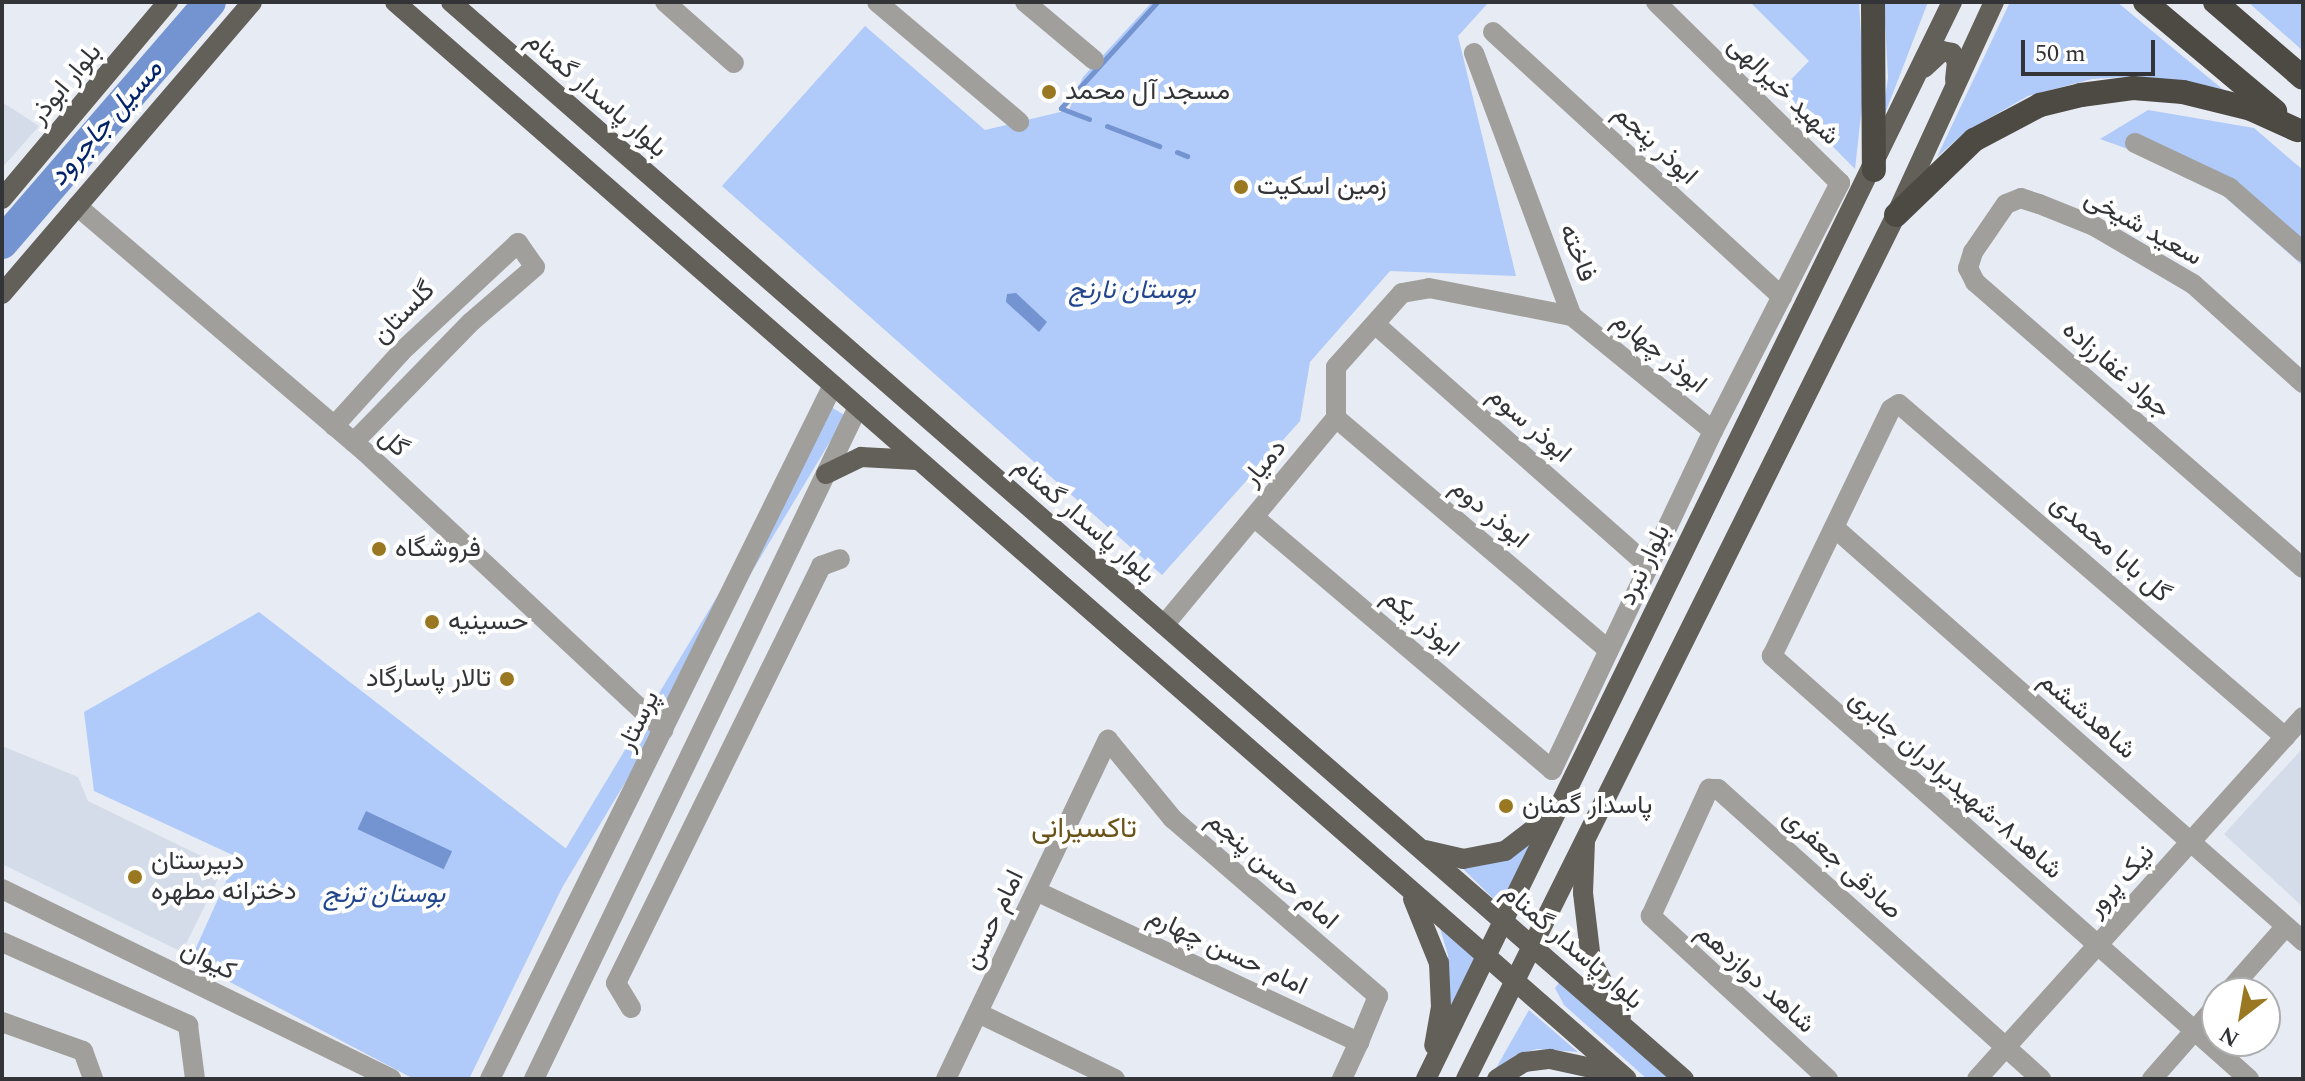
<!DOCTYPE html>
<meta charset="utf-8">
<style>
body{margin:0}
#map{position:relative;width:2305px;height:1081px;overflow:hidden;background:#e7ebf3;font-family:Spectral,Vazirmatn,serif}
div>[style]{position:absolute}
.built>*{inset:0;background:#d4dcea}
.green>*{inset:0;background:#b0caf9;transform-origin:0 0}
.water>*{inset:0;background:#7394d0;transform-origin:0 0}
.stream>*{height:5px;margin:-2.5px;padding:0 2.5px;transform-origin:2.5px;border-radius:2.5px;background:#7394d0}
.river>*{height:32px;margin:-16px;padding:0 16px;transform-origin:16px;border-radius:16px;background:#7394d0}
.minor>*{height:20px;margin:-10px;padding:0 10px;transform-origin:10px;border-radius:10px;background:#a09f9b}
.major>*{height:20px;margin:-10px;padding:0 10px;transform-origin:10px;border-radius:10px;background:#63605a}
.highway>*{height:24px;margin:-12px;padding:0 12px;transform-origin:12px;border-radius:12px;background:#4d4a44}
.dots>*{width:22px;height:22px;translate:-50% -50%;box-sizing:border-box;border:4px solid #fff;border-radius:50%}
span{translate:-50% -50%;white-space:nowrap;text-align:center;line-height:1.15;-webkit-text-stroke:8px #fff;paint-order:stroke}
.street-label{font-size:26px;color:#333437}
.poi-label{font-size:26px;color:#333437}
.left{translate:0 -50%;text-align:left}
.right{translate:-100% -50%;text-align:right}
.park-label{font-size:26px;color:#21468e;font-style:italic}
.water-label{font-size:28px;color:#022368;font-style:italic}
.neighbourhood-label{font-size:28px;color:#6a5319}
.frame{position:absolute;inset:0;border:4px solid #333437;pointer-events:none}
.north{position:absolute;left:2201px;top:977px;width:80px;height:80px;box-sizing:border-box;background:#fff;border:2px solid #adaeaf;border-radius:50%;rotate:211deg;font-size:22px;font-weight:700;line-height:32px;text-align:center;color:#333437}
.north::after{content:'';display:block;margin:auto;width:28px;height:36px;background:#9a7822;clip-path:polygon(50% 0,100% 100%,50% 72%,0 100%)}
.scale{position:absolute;left:2021px;top:40px;width:134px;height:36px;box-sizing:border-box;border:4px solid #333437;border-top:0;padding-left:10px;font-size:24px;line-height:28px;white-space:nowrap;color:#333437;-webkit-text-stroke:6px #fff;paint-order:stroke}
</style>
<div id="map">
<div class="built">
<i style="clip-path:polygon(2px 102px,39px 126px,2px 168px)"></i>
<i style="clip-path:polygon(2px 746px,78px 777px,88px 801px,224px 867px,182px 952px,2px 864px)"></i>
<i style="clip-path:polygon(2303px 748px,2303px 907px,2224px 834px)"></i>
</div>
<div class="green">
<i style="clip-path:polygon(1152px 2px,1489px 2px,1458px 36px,1516px 276px,1390px 271px,1310px 362px,1300px 421px,1162px 575px,722px 186px,865px 26px,985px 130px,1069px 110px,1083px 77px)"></i>
<i style="clip-path:polygon(1750px 2px,1859px 2px,1864px 88px,1855px 169px,1779px 92px,1809px 61px)"></i>
<i style="clip-path:polygon(1884px 2px,1928px 2px,1881px 124px,1888px 78px)"></i>
<i style="clip-path:polygon(2010px 2px,2117px 2px,2226px 92px,2126px 77px,2092px 79px,2028px 96px,1965px 132px,1937px 157px)"></i>
<i style="clip-path:polygon(2248px 2px,2303px 2px,2303px 51px)"></i>
<i style="clip-path:polygon(2148px 110px,2254px 128px,2303px 170px,2303px 266px,2200px 175px,2100px 139px)"></i>
<i style="left:831px;top:407px;width:17px;height:749px;rotate:31deg"></i>
<i style="clip-path:polygon(259px 612px,577px 857px,469px 1079px,414px 1079px,190px 961px,237px 857px,94px 791px,84px 712px)"></i>
<i style="clip-path:polygon(1532px 841px,1500px 905px,1462px 868px,1508px 858px)"></i>
<i style="clip-path:polygon(1439px 925px,1475px 957px,1447px 1018px,1448px 955px)"></i>
<i style="clip-path:polygon(1559px 983px,1673px 1079px,1647px 1079px,1564px 1005px,1555px 988px)"></i>
<i style="clip-path:polygon(1529px 1010px,1578px 1052px,1537px 1049px,1516px 1055px,1495px 1070px)"></i>
</div>
<div class="water">
<i style="clip-path:polygon(1016px 293px,1047px 322px,1039px 332px,1006px 302px,1007px 294px)"></i>
<i style="left:366px;top:811px;width:95px;height:20px;rotate:25deg"></i>
</div>
<div class="stream">
<i style="left:1089px;top:119px;width:30px;rotate:-159deg"></i>
<i style="left:1061px;top:108px;width:143px;rotate:-47.8deg"></i>
<i style="left:1107px;top:126px;width:56px;rotate:21deg"></i>
<i style="left:1177px;top:152px;width:11px;rotate:22deg"></i>
</div>
<div class="river">
<i style="left:2px;top:243px;width:318px;rotate:-49.2deg"></i>
</div>
<div class="minor">
<i style="left:665px;top:2px;width:92px;rotate:41.5deg"></i>
<i style="left:877px;top:2px;width:186px;rotate:40.2deg"></i>
<i style="left:1025px;top:2px;width:90px;rotate:40deg"></i>
<i style="left:1493px;top:32px;width:392px;rotate:42.5deg"></i>
<i style="left:1474px;top:53px;width:281px;rotate:69.6deg"></i>
<i style="left:2135px;top:143px;width:105px;rotate:25.3deg"></i>
<i style="left:2230px;top:188px;width:97px;rotate:41.2deg"></i>
<i style="left:77px;top:206px;width:379px;rotate:40.5deg"></i>
<i style="left:365px;top:452px;width:408px;rotate:43deg"></i>
<i style="left:1375px;top:324px;width:366px;rotate:41.5deg"></i>
<i style="left:2303px;top:383px;width:148px;rotate:-138deg"></i>
<i style="left:2193px;top:284px;width:115px;rotate:-149.6deg"></i>
<i style="left:2094px;top:226px;width:59px;rotate:-158.2deg"></i>
<i style="left:2039px;top:204px;width:19px;rotate:-162deg"></i>
<i style="left:2021px;top:198px;width:16px;rotate:158deg"></i>
<i style="left:2006px;top:204px;width:58px;rotate:124.5deg"></i>
<i style="left:1973px;top:252px;width:17px;rotate:107deg"></i>
<i style="left:1968px;top:268px;width:16px;rotate:63deg"></i>
<i style="left:1975px;top:282px;width:435px;rotate:41.1deg"></i>
<i style="left:1336px;top:418px;width:358px;rotate:40.4deg"></i>
<i style="left:334px;top:426px;width:100px;rotate:-47.8deg"></i>
<i style="left:401px;top:352px;width:160px;rotate:-43deg"></i>
<i style="left:518px;top:243px;width:29px;rotate:55deg"></i>
<i style="left:535px;top:267px;width:84px;rotate:139.3deg"></i>
<i style="left:471px;top:322px;width:168px;rotate:134.3deg"></i>
<i style="left:1254px;top:517px;width:391px;rotate:40.3deg"></i>
<i style="left:1552px;top:770px;width:375px;rotate:-64.6deg"></i>
<i style="left:1713px;top:431px;width:279px;rotate:-62.9deg"></i>
<i style="left:1840px;top:183px;width:258px;rotate:-135.5deg"></i>
<i style="left:1836px;top:529px;width:623px;rotate:41.42deg"></i>
<i style="left:1164px;top:625px;width:269px;rotate:-50.3deg"></i>
<i style="left:1336px;top:418px;width:51px;rotate:-90deg"></i>
<i style="left:1336px;top:367px;width:99px;rotate:-48.3deg"></i>
<i style="left:1402px;top:293px;width:27px;rotate:-10deg"></i>
<i style="left:1429px;top:288px;width:146px;rotate:11.1deg"></i>
<i style="left:1572px;top:316px;width:182px;rotate:39.2deg"></i>
<i style="left:2px;top:889px;width:433px;rotate:26deg"></i>
<i style="left:1036px;top:891px;width:357px;rotate:25.1deg"></i>
<i style="left:1359px;top:1042px;width:41px;rotate:114.7deg"></i>
<i style="left:2px;top:942px;width:204px;rotate:24deg"></i>
<i style="left:188px;top:1025px;width:54px;rotate:82.6deg"></i>
<i style="left:2227px;top:993px;width:89px;rotate:-48.6deg"></i>
<i style="left:631px;top:1008px;width:29px;rotate:-121deg"></i>
<i style="left:616px;top:983px;width:465px;rotate:-63.8deg"></i>
<i style="left:821px;top:566px;width:20px;rotate:-20deg"></i>
<i style="left:978px;top:1013px;width:152px;rotate:25.7deg"></i>
<i style="left:2px;top:1022px;width:86px;rotate:19.7deg"></i>
<i style="left:83px;top:1051px;width:30px;rotate:70deg"></i>
<i style="left:490px;top:1079px;width:774px;rotate:-63.7deg"></i>
<i style="left:534px;top:1079px;width:746px;rotate:-64.26deg"></i>
<i style="left:946px;top:1079px;width:376px;rotate:-64.5deg"></i>
<i style="left:1108px;top:740px;width:102px;rotate:50.6deg"></i>
<i style="left:1173px;top:819px;width:271px;rotate:40.8deg"></i>
<i style="left:1378px;top:996px;width:50px;rotate:112.4deg"></i>
<i style="left:1828px;top:1079px;width:241px;rotate:-137.4deg"></i>
<i style="left:1651px;top:916px;width:140px;rotate:-65.5deg"></i>
<i style="left:1709px;top:789px;width:9px"></i>
<i style="left:1718px;top:789px;width:434px;rotate:41.9deg"></i>
<i style="left:1977px;top:1079px;width:487px;rotate:-48deg"></i>
<i style="left:2152px;top:1079px;width:98px;rotate:-48.7deg"></i>
<i style="left:2249px;top:1079px;width:638px;rotate:-138.43deg"></i>
<i style="left:1772px;top:656px;width:274px;rotate:-64.3deg"></i>
<i style="left:1891px;top:409px;width:9px;rotate:-32deg"></i>
<i style="left:1899px;top:404px;width:510px;rotate:40.78deg"></i>
</div>
<div class="major">
<i style="left:395px;top:2px;width:1636px;rotate:41.16deg"></i>
<i style="left:451px;top:2px;width:1637px;rotate:41.14deg"></i>
<i style="left:1924px;top:68px;width:25px;rotate:-43deg"></i>
<i style="left:1942px;top:51px;width:10px;rotate:11deg"></i>
<i style="left:1952px;top:53px;width:9px;rotate:58deg"></i>
<i style="left:1957px;top:61px;width:19px;rotate:96deg"></i>
<i style="left:2px;top:199px;width:258px;rotate:-49.9deg"></i>
<i style="left:2px;top:294px;width:384px;rotate:-49.4deg"></i>
<i style="left:826px;top:474px;width:39px;rotate:-26deg"></i>
<i style="left:861px;top:457px;width:56px;rotate:3.1deg"></i>
<i style="left:1585px;top:841px;width:52px;rotate:92.2deg"></i>
<i style="left:1583px;top:893px;width:67px;rotate:83.2deg"></i>
<i style="left:1591px;top:960px;width:64px;rotate:62.2deg"></i>
<i style="left:1425px;top:850px;width:39px;rotate:13deg"></i>
<i style="left:1463px;top:859px;width:43px;rotate:-10.8deg"></i>
<i style="left:1505px;top:851px;width:54px;rotate:-37.5deg"></i>
<i style="left:1413px;top:899px;width:69px;rotate:67.9deg"></i>
<i style="left:1439px;top:963px;width:44px;rotate:87.4deg"></i>
<i style="left:1441px;top:1007px;width:39px;rotate:100deg"></i>
<i style="left:1426px;top:1079px;width:1199px;rotate:-63.97deg"></i>
<i style="left:1466px;top:1079px;width:965px;rotate:-63.54deg"></i>
<i style="left:1896px;top:215px;width:234px;rotate:-65.3deg"></i>
<i style="left:1497px;top:1079px;width:32px;rotate:-32deg"></i>
<i style="left:1524px;top:1062px;width:26px;rotate:-7deg"></i>
<i style="left:1550px;top:1059px;width:66px;rotate:12.3deg"></i>
</div>
<div class="highway">
<i style="left:1873px;top:2px;width:168px;rotate:89.7deg"></i>
<i style="left:2145px;top:2px;width:170px;rotate:40deg"></i>
<i style="left:2215px;top:2px;width:116px;rotate:40.8deg"></i>
<i style="left:1896px;top:215px;width:108px;rotate:-43.9deg"></i>
<i style="left:1974px;top:140px;width:75px;rotate:-27.9deg"></i>
<i style="left:2040px;top:105px;width:42px;rotate:-13.7deg"></i>
<i style="left:2081px;top:95px;width:52px;rotate:-7.7deg"></i>
<i style="left:2133px;top:88px;width:50px;rotate:4.6deg"></i>
<i style="left:2183px;top:92px;width:70px;rotate:14deg"></i>
<i style="left:2251px;top:109px;width:51px;rotate:24.5deg"></i>
</div>
<div class="dots">
<i style="left:1049px;top:92px;background:#9a7822"></i>
<i style="left:1241px;top:187px;background:#9a7822"></i>
<i style="left:379px;top:549px;background:#9a7822"></i>
<i style="left:432px;top:622px;background:#9a7822"></i>
<i style="left:507px;top:679px;background:#9a7822"></i>
<i style="left:1506px;top:806px;background:#9a7822"></i>
<i style="left:135px;top:877px;background:#9a7822"></i>
</div>
<div class="street-label">
<span style="left:66px;top:84px;rotate:-50deg">بلوار ابوذر</span>
<span style="left:1783px;top:91px;rotate:44deg">شهید خیرالهی</span>
<span style="left:596px;top:95px;rotate:41deg">بلوار پاسدار گمنام</span>
<span style="left:1655px;top:145px;rotate:43deg">ابوذر پنجم</span>
<span style="left:2143px;top:228px;rotate:29deg">سعید شیخی</span>
<span style="left:1577px;top:253px;rotate:69deg">فاخته</span>
<span style="left:404px;top:313px;rotate:-45deg">گلستان</span>
<span style="left:1659px;top:353px;rotate:39deg">ابوذر چهارم</span>
<span style="left:2116px;top:370px;rotate:41deg">جواد غفارزاده</span>
<span style="left:1529px;top:425px;rotate:41deg">ابوذر سوم</span>
<span style="left:393px;top:443px;rotate:42deg">گل</span>
<span style="left:1265px;top:463px;rotate:-50deg">دمیار</span>
<span style="left:1489px;top:514px;rotate:40deg">ابوذر دوم</span>
<span style="left:1084px;top:521px;rotate:41deg">بلوار پاسدار گمنام</span>
<span style="left:2110px;top:549px;rotate:41deg">گل بابا محمدی</span>
<span style="left:1645px;top:565px;rotate:-64deg">بلوار نبرد</span>
<span style="left:1420px;top:623px;rotate:40deg">ابوذر یکم</span>
<span style="left:2087px;top:716px;rotate:41deg">شاهدششم</span>
<span style="left:639px;top:721px;rotate:-64deg">پرستار</span>
<span style="left:1955px;top:785px;rotate:41deg">شاهد۸-شهیدبرادران جابری</span>
<span style="left:1842px;top:865px;rotate:42deg">صادقی جعفری</span>
<span style="left:1272px;top:871px;rotate:41deg">امام حسن پنجم</span>
<span style="left:2121px;top:881px;rotate:-48deg">نیک پرور</span>
<span style="left:994px;top:920px;rotate:-64deg">امام حسن</span>
<span style="left:1572px;top:947px;rotate:41deg">بلوار پاسدار گمنام</span>
<span style="left:1227px;top:952px;rotate:25deg">امام حسن چهارم</span>
<span style="left:208px;top:961px;rotate:26deg">کیوان</span>
<span style="left:1755px;top:979px;rotate:42deg">شاهد دوازدهم</span>
</div>
<div class="poi-label">
<span class="left" style="left:1065px;top:92px">مسجد آل محمد</span>
<span class="left" style="left:1257px;top:187px">زمین اسکیت</span>
<span class="left" style="left:395px;top:549px">فروشگاه</span>
<span class="left" style="left:448px;top:622px">حسینیه</span>
<span class="right" style="left:491px;top:679px">تالار پاسارگاد</span>
<span class="left" style="left:1522px;top:806px">پاسدار گمنان</span>
<span class="left" style="left:151px;top:877px">دبیرستان<br>دخترانه مطهره</span>
</div>
<div class="park-label">
<span style="left:1132px;top:291px">بوستان نارنج</span>
<span style="left:384px;top:895px">بوستان ترنج</span>
</div>
<div class="water-label">
<span style="left:106px;top:123px;rotate:-49deg">مسیل جاجرود</span>
</div>
<div class="neighbourhood-label">
<span style="left:1084px;top:829px">تاکسیرانی</span>
</div>
<div class="frame"></div>
<div class="north">N</div>
<div class="scale">50 m</div>
</div>
